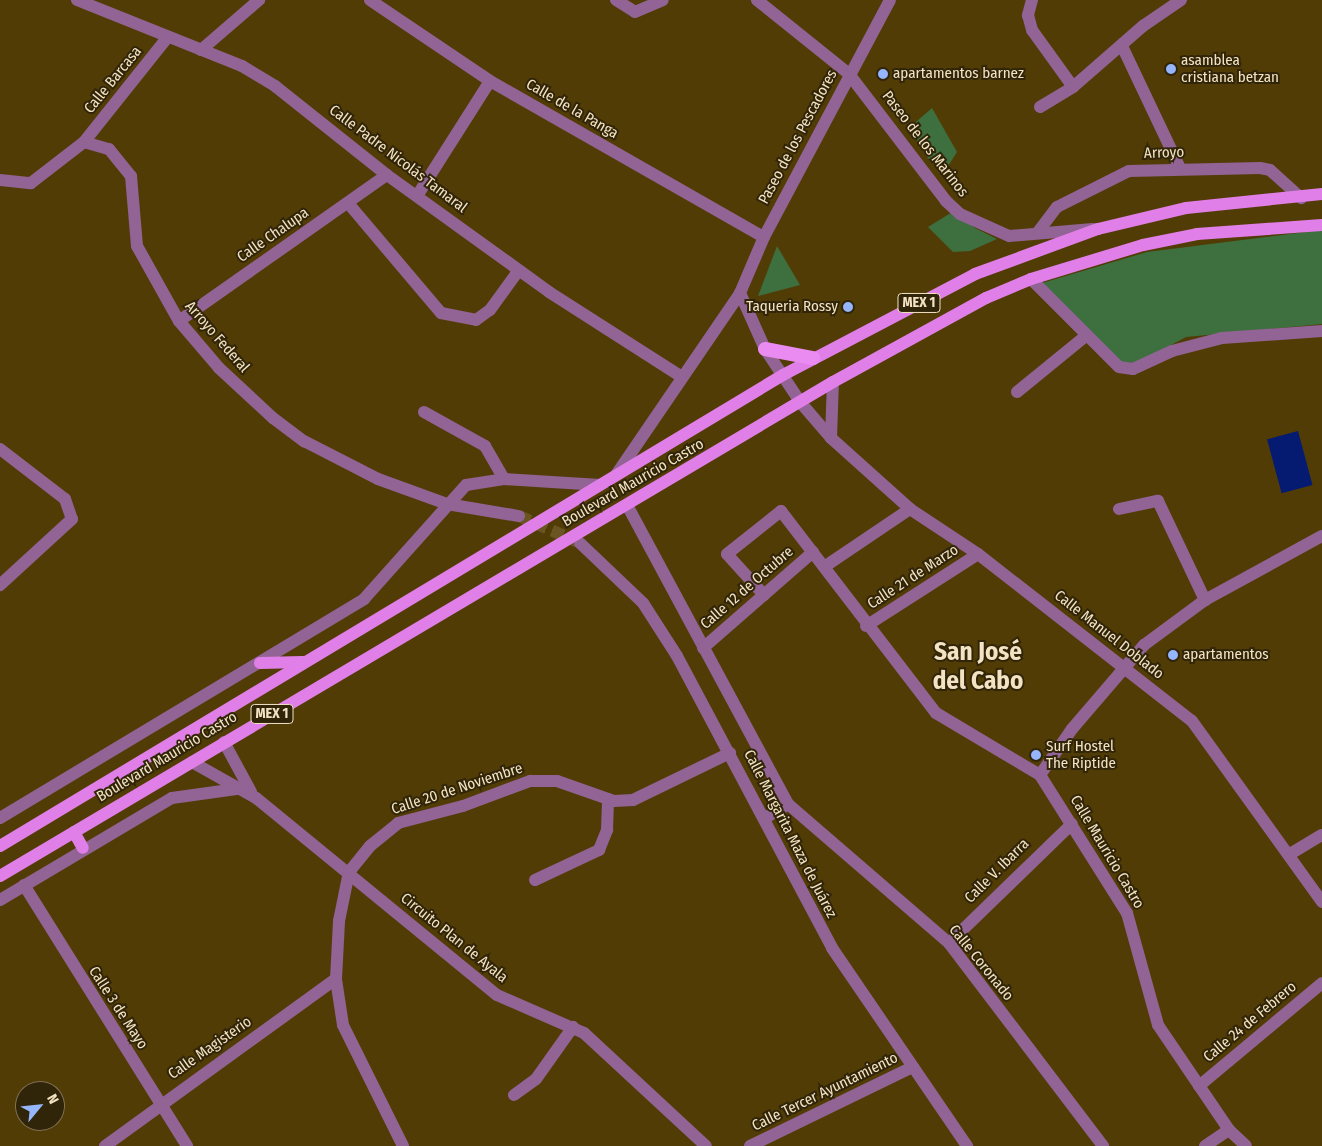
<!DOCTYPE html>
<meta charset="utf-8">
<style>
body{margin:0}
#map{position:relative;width:1322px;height:1146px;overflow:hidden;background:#523c06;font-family:"Fira Sans Condensed",sans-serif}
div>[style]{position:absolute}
.green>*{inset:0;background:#3e6f3f}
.water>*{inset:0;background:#041b71;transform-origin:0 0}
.minor-tunnel>*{height:12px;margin-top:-6px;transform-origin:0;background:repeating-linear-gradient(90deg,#6a5522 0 12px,transparent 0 18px)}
.minor>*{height:12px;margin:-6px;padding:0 6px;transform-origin:6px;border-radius:6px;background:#926395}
.tertiary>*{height:12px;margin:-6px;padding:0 6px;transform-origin:6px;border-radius:6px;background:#926395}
.primary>*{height:12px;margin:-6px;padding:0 6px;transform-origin:6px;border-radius:6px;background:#e17fe8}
.trunk>*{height:14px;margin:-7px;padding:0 7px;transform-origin:7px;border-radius:7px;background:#ea8bf2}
.dots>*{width:14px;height:14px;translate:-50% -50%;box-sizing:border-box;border:2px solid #312509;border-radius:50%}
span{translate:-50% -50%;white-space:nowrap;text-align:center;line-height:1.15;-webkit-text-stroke:4px #312509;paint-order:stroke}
.shield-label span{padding:1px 4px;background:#312509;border:1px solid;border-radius:4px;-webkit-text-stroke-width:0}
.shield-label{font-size:14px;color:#f3e3c3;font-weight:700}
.poi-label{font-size:15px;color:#f3e3c3}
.left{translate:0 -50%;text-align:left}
.right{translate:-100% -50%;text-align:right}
.street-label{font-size:15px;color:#f3e3c3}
.town-label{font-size:25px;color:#f3e3c3;font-weight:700}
.north{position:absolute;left:15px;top:1081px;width:50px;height:50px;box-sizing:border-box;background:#312509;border:1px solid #7f7153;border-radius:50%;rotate:62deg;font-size:14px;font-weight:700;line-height:20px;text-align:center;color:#f3e3c3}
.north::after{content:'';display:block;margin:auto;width:18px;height:22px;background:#95b6fd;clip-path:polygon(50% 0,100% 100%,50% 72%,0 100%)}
</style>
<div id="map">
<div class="green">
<i style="clip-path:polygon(932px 108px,957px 152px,945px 171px,930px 161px,909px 128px)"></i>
<i style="clip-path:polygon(954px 211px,975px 228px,997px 239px,970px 251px,953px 252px,928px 227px)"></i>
<i style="clip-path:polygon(1322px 230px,1322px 324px,1186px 337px,1134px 365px,1121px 363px,1042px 283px,1147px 252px)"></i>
<i style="clip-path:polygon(777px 246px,800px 285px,758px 296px)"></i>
</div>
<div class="water">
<i style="left:1298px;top:431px;width:56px;height:32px;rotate:75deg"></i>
</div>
<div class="minor-tunnel">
<i style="left:519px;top:516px;width:64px;rotate:23.8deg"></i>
</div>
<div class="minor">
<i style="left:77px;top:0;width:178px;rotate:21.8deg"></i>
<i style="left:242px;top:66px;width:39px;rotate:31deg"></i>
<i style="left:275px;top:86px;width:143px;rotate:38.5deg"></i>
<i style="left:387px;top:175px;width:200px;rotate:35.8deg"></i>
<i style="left:549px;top:292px;width:158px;rotate:32.6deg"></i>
<i style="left:370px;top:0;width:145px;rotate:34deg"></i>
<i style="left:490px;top:81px;width:315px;rotate:29.7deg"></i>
<i style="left:616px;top:0;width:22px;rotate:32deg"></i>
<i style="left:635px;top:12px;width:30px;rotate:-23deg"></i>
<i style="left:757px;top:0;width:118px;rotate:38.8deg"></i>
<i style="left:849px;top:74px;width:160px;rotate:52.6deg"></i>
<i style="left:946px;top:201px;width:19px;rotate:43deg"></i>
<i style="left:960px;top:214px;width:54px;rotate:24.2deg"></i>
<i style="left:1009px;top:236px;width:84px;rotate:-4.8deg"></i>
<i style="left:1032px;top:0;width:16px;rotate:105deg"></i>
<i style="left:1028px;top:15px;width:16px;rotate:75deg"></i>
<i style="left:1032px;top:30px;width:70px;rotate:54.3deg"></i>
<i style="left:1122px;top:46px;width:135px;rotate:64.6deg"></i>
<i style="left:201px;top:50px;width:77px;rotate:-40.8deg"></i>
<i style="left:1040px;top:107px;width:39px;rotate:-31deg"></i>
<i style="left:1073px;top:87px;width:93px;rotate:-41.1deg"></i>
<i style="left:1143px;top:26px;width:46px;rotate:-34.4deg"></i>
<i style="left:84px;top:142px;width:133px;rotate:-51.4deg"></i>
<i style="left:0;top:180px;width:31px;rotate:6deg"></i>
<i style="left:31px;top:183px;width:67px;rotate:-37.7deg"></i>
<i style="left:84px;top:142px;width:26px;rotate:16deg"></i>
<i style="left:109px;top:149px;width:35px;rotate:51deg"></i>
<i style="left:131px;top:176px;width:70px;rotate:85.1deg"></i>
<i style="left:137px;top:246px;width:86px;rotate:60.8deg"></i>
<i style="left:179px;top:321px;width:62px;rotate:49.6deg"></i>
<i style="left:219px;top:368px;width:74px;rotate:42.8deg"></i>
<i style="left:273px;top:418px;width:39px;rotate:37deg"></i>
<i style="left:304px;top:441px;width:83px;rotate:27.2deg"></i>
<i style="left:378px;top:479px;width:73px;rotate:19.9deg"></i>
<i style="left:447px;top:504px;width:73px;rotate:9.5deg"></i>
<i style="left:417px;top:196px;width:136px;rotate:-57.6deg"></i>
<i style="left:348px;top:203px;width:144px;rotate:49.8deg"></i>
<i style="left:441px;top:313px;width:36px;rotate:11deg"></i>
<i style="left:476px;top:320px;width:17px;rotate:-36deg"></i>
<i style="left:490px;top:310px;width:49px;rotate:-54.1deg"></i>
<i style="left:1038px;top:232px;width:31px;rotate:-53deg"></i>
<i style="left:1057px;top:207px;width:80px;rotate:-26.6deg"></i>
<i style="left:1129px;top:171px;width:131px;rotate:-1.3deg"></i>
<i style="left:1260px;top:168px;width:10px;rotate:11deg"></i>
<i style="left:1270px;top:170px;width:42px;rotate:42.1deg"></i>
<i style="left:1031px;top:279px;width:124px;rotate:45deg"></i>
<i style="left:1119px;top:367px;width:14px;rotate:8deg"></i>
<i style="left:1133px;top:369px;width:43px;rotate:-24.8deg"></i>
<i style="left:1172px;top:351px;width:52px;rotate:-14.6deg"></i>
<i style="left:1222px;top:338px;width:100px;rotate:-4deg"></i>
<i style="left:179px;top:321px;width:254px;rotate:-35.1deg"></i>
<i style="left:1017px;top:392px;width:90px;rotate:-39.2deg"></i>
<i style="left:801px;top:403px;width:46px;rotate:49.4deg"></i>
<i style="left:831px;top:438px;width:106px;rotate:41.9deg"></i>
<i style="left:910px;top:509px;width:82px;rotate:33.5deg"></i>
<i style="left:978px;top:554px;width:271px;rotate:38deg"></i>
<i style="left:1192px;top:721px;width:223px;rotate:54.3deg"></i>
<i style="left:424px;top:412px;width:70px;rotate:29.1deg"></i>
<i style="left:485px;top:446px;width:38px;rotate:60deg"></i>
<i style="left:831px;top:438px;width:56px;rotate:-88deg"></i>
<i style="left:0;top:449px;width:82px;rotate:37.6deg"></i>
<i style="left:65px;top:499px;width:21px;rotate:71deg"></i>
<i style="left:72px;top:519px;width:98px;rotate:137.5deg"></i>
<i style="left:627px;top:505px;width:340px;rotate:61.7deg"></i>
<i style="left:788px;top:804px;width:213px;rotate:40.8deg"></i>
<i style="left:949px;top:943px;width:255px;rotate:52.8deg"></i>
<i style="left:1119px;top:509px;width:40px;rotate:-12deg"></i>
<i style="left:1158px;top:501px;width:110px;rotate:64.6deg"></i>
<i style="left:580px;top:543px;width:87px;rotate:43.6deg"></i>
<i style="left:643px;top:603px;width:63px;rotate:57.3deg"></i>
<i style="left:677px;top:656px;width:331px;rotate:62deg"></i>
<i style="left:832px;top:948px;width:240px;rotate:55.7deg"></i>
<i style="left:824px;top:567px;width:104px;rotate:-34deg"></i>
<i style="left:764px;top:595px;width:55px;rotate:-132.1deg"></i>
<i style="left:727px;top:554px;width:69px;rotate:-38.5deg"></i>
<i style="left:781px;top:511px;width:255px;rotate:52.5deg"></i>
<i style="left:936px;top:713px;width:121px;rotate:30.8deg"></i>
<i style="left:1040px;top:775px;width:163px;rotate:57.8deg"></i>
<i style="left:1127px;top:913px;width:116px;rotate:74.5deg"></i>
<i style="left:1158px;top:1025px;width:127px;rotate:55.9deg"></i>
<i style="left:1229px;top:1130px;width:23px;rotate:43deg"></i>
<i style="left:866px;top:626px;width:133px;rotate:-32.7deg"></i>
<i style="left:703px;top:648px;width:146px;rotate:-41.1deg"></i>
<i style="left:224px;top:742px;width:57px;rotate:61.6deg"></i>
<i style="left:192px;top:762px;width:73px;rotate:29.4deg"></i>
<i style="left:256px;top:798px;width:311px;rotate:39.3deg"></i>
<i style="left:497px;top:995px;width:95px;rotate:23.6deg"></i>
<i style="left:584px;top:1033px;width:166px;rotate:42.8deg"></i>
<i style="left:1040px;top:775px;width:56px;rotate:-55.2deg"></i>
<i style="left:1072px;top:729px;width:111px;rotate:-49.4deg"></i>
<i style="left:1144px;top:645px;width:76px;rotate:-36.4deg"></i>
<i style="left:1205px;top:600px;width:133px;rotate:-28.7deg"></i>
<i style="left:765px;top:818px;width:27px;rotate:-31deg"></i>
<i style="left:1290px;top:854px;width:37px;rotate:-31deg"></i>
<i style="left:535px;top:880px;width:71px;rotate:-25.1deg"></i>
<i style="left:599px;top:850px;width:22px;rotate:-68deg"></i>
<i style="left:607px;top:830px;width:31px;rotate:-88deg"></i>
<i style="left:24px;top:885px;width:308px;rotate:58deg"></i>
<i style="left:0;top:900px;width:200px;rotate:-30.7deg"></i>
<i style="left:172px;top:798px;width:65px;rotate:-8deg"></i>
<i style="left:949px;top:943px;width:171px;rotate:-44.1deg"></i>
<i style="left:1199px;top:1086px;width:160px;rotate:-39.9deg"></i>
<i style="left:514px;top:1095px;width:27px;rotate:-36deg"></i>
<i style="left:536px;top:1079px;width:64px;rotate:-54.6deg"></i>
<i style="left:105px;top:1146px;width:285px;rotate:-35.9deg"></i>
<i style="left:403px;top:1146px;width:135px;rotate:-116.4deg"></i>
<i style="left:343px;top:1025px;width:47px;rotate:-98.7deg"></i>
<i style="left:336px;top:979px;width:58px;rotate:-87deg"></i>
<i style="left:339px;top:921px;width:50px;rotate:-78.5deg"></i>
<i style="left:349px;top:872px;width:33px;rotate:-51deg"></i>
<i style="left:370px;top:846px;width:36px;rotate:-39deg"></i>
<i style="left:398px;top:823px;width:67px;rotate:-14.7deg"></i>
<i style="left:463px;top:806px;width:72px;rotate:-20.5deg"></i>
<i style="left:530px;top:781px;width:27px"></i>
<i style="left:557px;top:781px;width:60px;rotate:19.3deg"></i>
<i style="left:614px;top:801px;width:19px;rotate:-3deg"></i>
<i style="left:633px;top:800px;width:108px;rotate:-25.9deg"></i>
<i style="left:750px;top:1146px;width:181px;rotate:-25.9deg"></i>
<i style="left:1205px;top:1146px;width:29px;rotate:-34deg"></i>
</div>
<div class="tertiary">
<i style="left:740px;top:293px;width:61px;rotate:65.9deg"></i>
<i style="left:765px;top:349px;width:65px;rotate:56.3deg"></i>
<i style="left:616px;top:475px;width:220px;rotate:-55.7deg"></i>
<i style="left:740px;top:293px;width:61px;rotate:-66.8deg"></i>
<i style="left:764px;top:237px;width:268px;rotate:-62deg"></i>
<i style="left:0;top:818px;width:425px;rotate:-31deg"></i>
<i style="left:364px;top:599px;width:153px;rotate:-48.2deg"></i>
<i style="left:466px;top:485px;width:38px;rotate:-9deg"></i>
<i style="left:504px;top:479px;width:96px;rotate:3.6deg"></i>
</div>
<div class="primary">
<i style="left:260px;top:663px;width:43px;rotate:-1.3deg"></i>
<i style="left:74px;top:832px;width:18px;rotate:61deg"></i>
<i style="left:0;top:846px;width:914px;rotate:-31.03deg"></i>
<i style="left:783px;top:375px;width:217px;rotate:-27.7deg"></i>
<i style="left:975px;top:274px;width:131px;rotate:-20.1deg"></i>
<i style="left:1098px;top:229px;width:90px;rotate:-13.4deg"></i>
<i style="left:1186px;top:208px;width:137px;rotate:-5.9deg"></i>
<i style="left:0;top:876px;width:968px;rotate:-30.67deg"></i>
<i style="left:833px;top:382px;width:175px;rotate:-28.8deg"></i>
<i style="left:986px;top:298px;width:49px;rotate:-22.9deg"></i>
<i style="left:1031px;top:279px;width:117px;rotate:-16.9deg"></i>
<i style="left:1143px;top:245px;width:55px;rotate:-11.5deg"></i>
<i style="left:1197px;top:234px;width:125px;rotate:-4.1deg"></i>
</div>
<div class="trunk">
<i style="left:765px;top:349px;width:49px;rotate:10.6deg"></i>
</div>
<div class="dots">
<i style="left:1171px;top:69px;background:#95b6fd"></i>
<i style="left:883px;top:74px;background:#95b6fd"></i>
<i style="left:848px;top:307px;background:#95b6fd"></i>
<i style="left:1173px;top:655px;background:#95b6fd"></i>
<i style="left:1036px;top:755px;background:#95b6fd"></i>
</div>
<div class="shield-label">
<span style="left:919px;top:303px">MEX 1</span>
<span style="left:272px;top:714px">MEX 1</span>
</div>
<div class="poi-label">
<span class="left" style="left:1181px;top:69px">asamblea<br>cristiana betzan</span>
<span class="left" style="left:893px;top:74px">apartamentos barnez</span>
<span class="right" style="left:838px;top:307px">Taqueria Rossy</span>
<span class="left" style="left:1183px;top:655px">apartamentos</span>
<span class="left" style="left:1046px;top:755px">Surf Hostel<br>The Riptide</span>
</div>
<div class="street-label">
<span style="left:113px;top:80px;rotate:-51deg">Calle Barcasa</span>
<span style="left:572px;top:109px;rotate:30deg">Calle de la Panga</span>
<span style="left:798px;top:137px;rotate:-62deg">Paseo de los Pescadores</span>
<span style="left:925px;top:144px;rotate:52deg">Paseo de los Marinos</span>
<span style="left:1164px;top:153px;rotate:-2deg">Arroyo</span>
<span style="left:398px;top:159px;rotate:37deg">Calle Padre Nicolás Tamaral</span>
<span style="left:273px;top:235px;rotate:-35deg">Calle Chalupa</span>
<span style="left:217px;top:337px;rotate:49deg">Arroyo Federal</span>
<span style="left:633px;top:483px;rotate:-30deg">Boulevard Mauricio Castro</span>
<span style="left:913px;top:577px;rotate:-33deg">Calle 21 de Marzo</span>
<span style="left:747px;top:588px;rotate:-41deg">Calle 12 de Octubre</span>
<span style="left:1109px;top:635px;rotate:38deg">Calle Manuel Doblado</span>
<span style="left:167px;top:757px;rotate:-31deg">Boulevard Mauricio Castro</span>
<span style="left:457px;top:789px;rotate:-18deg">Calle 20 de Noviembre</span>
<span style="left:790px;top:834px;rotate:63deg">Calle Margarita Maza de Juárez</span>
<span style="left:1107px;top:852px;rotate:59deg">Calle Mauricio Castro</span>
<span style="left:997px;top:871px;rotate:-45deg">Calle V. Ibarra</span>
<span style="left:454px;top:938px;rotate:39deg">Circuito Plan de Ayala</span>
<span style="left:981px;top:963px;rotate:51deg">Calle Coronado</span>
<span style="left:118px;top:1008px;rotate:57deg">Calle 3 de Mayo</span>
<span style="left:1250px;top:1022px;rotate:-40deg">Calle 24 de Febrero</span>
<span style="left:210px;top:1048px;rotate:-35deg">Calle Magisterio</span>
<span style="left:825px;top:1092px;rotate:-26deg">Calle Tercer Ayuntamiento</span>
</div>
<div class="town-label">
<span style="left:978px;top:667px">San José<br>del Cabo</span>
</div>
<div class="north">N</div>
</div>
